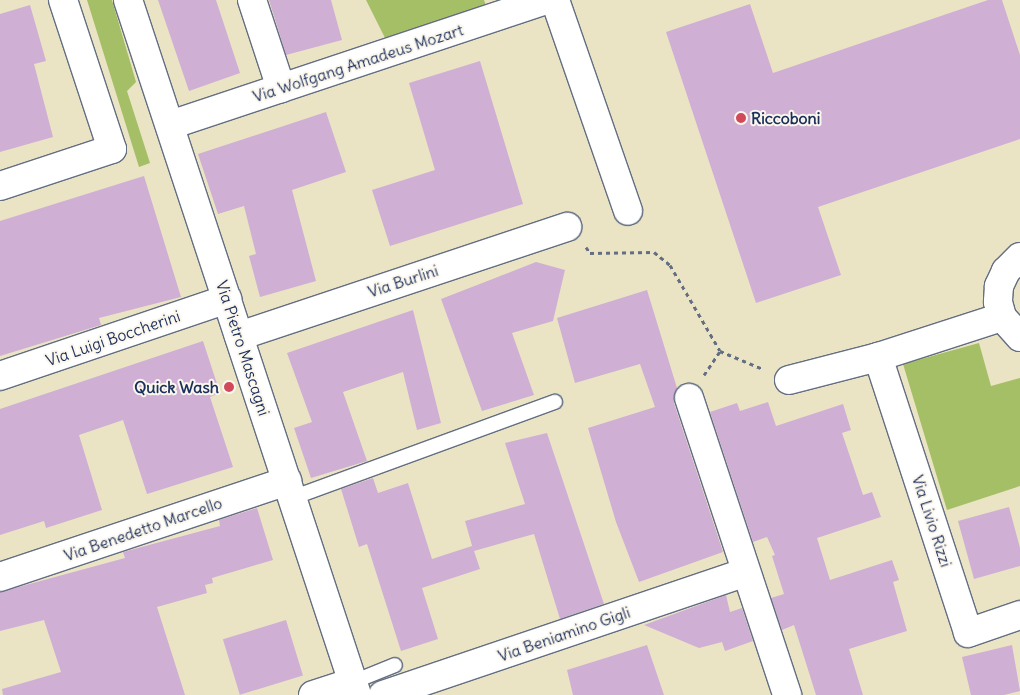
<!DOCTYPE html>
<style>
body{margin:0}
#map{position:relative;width:1020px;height:695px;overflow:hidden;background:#eae4c5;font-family:Delius,sans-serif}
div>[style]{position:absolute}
.green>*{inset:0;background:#a4bf65}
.building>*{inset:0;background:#cfafd4;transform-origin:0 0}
.path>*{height:3px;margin-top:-1.5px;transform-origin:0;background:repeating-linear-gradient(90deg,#636e82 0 4px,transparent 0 8px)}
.roads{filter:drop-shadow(1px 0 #636e82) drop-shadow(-1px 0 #636e82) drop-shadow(0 1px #636e82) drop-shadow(0 -1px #636e82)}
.service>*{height:14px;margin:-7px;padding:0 7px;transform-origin:7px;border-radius:7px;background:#fff}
.minor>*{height:28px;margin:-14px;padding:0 14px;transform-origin:14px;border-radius:14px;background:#fff}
.dots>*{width:14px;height:14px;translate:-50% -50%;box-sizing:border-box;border:2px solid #fbf7ec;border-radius:50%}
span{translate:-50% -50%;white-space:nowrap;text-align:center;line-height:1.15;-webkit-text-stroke:4px #fbf7ec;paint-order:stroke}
.street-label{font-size:16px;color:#1b2f5e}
.poi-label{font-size:16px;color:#1b2f5e;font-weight:700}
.left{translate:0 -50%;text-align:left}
.right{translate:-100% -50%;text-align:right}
</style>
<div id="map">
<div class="green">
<i style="clip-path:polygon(87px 0,112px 0,136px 82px,127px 91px,150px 163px,139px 167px)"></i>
<i style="clip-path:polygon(366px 0,484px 0,487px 8px,387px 42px)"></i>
<i style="clip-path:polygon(979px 343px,991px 386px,1020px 378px,1020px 486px,947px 510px,903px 364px)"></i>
</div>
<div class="building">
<i style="clip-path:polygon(158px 0,216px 0,240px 73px,189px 91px)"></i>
<i style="clip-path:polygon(269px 0,331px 0,342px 40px,286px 55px)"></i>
<i style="clip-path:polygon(988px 0,1002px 0,1020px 55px,1020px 139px,818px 207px,841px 275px,756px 303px,666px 32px,750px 4px,773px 73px)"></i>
<i style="clip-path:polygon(30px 5px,46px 61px,34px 64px,53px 137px,0 152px,0 14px)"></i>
<i style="clip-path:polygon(480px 61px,523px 204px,390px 246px,372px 190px,435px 170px,409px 83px)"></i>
<i style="clip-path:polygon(326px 112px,346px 172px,292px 190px,316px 281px,260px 297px,249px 256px,256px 254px,244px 206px,218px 214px,198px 154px)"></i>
<i style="clip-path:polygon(144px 176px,181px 297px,99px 318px,101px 325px,0 356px,0 221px)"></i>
<i style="clip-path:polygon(536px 262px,565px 270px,553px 321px,512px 333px,534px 395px,482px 411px,441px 299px)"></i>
<i style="clip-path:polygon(647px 290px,677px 388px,674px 403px,723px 552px,639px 582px,616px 522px,588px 428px,655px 407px,640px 364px,575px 383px,557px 318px)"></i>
<i style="clip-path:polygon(413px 310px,441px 423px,417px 430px,403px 372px,343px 392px,367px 461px,311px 478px,294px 428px,312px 422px,287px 353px)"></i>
<i style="clip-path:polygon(203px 341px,220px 393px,210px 397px,233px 467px,147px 494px,123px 420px,79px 435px,102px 510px,46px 528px,44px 521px,0 535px,0 409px)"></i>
<i style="clip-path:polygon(768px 402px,776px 426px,843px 404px,851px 430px,842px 433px,863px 495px,872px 492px,881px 517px,817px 538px,830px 580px,892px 560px,899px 580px,893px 582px,907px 631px,849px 649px,863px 695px,816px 695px,794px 625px,782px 630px,771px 598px,784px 594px,772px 556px,775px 555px,767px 537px,753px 542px,710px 412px,737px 403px,740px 411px)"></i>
<i style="clip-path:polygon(547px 433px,604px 604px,560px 619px,534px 534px,474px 551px,480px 569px,422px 588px,438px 639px,401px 651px,367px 544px,359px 547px,341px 489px,373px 478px,378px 493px,408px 483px,432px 559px,472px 546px,473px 549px,465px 521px,525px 504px,505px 443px)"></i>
<i style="clip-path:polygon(1009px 507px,1020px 548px,1020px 566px,974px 579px,958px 521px)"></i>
<i style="clip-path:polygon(257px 508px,273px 560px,212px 578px,213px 583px,205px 585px,207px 593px,157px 607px,185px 695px,3px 695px,2px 689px,61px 672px,44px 620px,0 631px,0 592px,125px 558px,123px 552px,220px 526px,219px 520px)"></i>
<i style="clip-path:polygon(726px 595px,730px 612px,742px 608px,753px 641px,725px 651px,722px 642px,699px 648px,644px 625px)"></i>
<i style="left:286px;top:620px;width:58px;height:66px;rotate:73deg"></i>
<i style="clip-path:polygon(647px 645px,664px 695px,573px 695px,567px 670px)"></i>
<i style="clip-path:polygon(1012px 645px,1020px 691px,1004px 695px,971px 695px,962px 657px)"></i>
</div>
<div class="path">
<i style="left:586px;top:247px;width:7px;rotate:56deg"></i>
<i style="left:590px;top:253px;width:64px;rotate:-0.9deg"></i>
<i style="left:654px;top:252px;width:21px;rotate:39deg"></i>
<i style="left:670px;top:265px;width:99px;rotate:59.8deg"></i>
<i style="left:704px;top:375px;width:29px;rotate:-56deg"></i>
<i style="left:720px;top:351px;width:47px;rotate:22.7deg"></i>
</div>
<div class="roads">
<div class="service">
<i style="left:292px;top:498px;width:280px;rotate:-20.1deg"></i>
<i style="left:353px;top:682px;width:45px;rotate:-22deg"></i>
</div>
<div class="minor">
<i style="left:128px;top:0;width:732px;rotate:71.76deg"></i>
<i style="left:252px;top:0;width:93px;rotate:71.8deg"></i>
<i style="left:555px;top:0;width:223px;rotate:70.9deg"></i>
<i style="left:170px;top:125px;width:395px;rotate:-18.4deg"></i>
<i style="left:0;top:186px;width:118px;rotate:-18.3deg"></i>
<i style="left:112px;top:149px;width:157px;rotate:-108.2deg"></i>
<i style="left:1020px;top:257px;width:20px;rotate:135deg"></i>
<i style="left:1006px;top:271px;width:17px;rotate:115deg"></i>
<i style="left:999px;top:286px;width:16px;rotate:94deg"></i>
<i style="left:998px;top:302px;width:16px;rotate:75deg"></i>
<i style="left:1002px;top:317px;width:27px;rotate:48deg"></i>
<i style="left:239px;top:336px;width:346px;rotate:-18.4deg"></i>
<i style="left:878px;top:357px;width:290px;rotate:71.9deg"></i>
<i style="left:968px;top:633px;width:55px;rotate:-19.1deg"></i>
<i style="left:0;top:376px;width:240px;rotate:-18.7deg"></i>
<i style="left:789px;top:380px;width:92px;rotate:-14.5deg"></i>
<i style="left:878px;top:357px;width:130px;rotate:-17.9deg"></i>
<i style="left:689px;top:398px;width:313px;rotate:71.7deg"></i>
<i style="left:0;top:577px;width:303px;rotate:-18.5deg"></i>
<i style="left:313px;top:695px;width:42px;rotate:-18deg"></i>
<i style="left:383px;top:695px;width:383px;rotate:-18.7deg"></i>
</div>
</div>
<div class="dots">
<i style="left:741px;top:118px;background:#d1495b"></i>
<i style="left:229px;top:387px;background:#d1495b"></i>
</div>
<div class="street-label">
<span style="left:358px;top:63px;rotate:-18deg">Via Wolfgang Amadeus Mozart</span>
<span style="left:403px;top:281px;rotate:-18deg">Via Burlini</span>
<span style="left:113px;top:338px;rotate:-19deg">Via Luigi Boccherini</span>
<span style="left:243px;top:348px;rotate:72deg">Via Pietro Mascagni</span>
<span style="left:932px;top:521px;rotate:72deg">Via Livio Rizzi</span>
<span style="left:143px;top:529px;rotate:-19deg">Via Benedetto Marcello</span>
<span style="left:564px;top:634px;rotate:-19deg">Via Beniamino Gigli</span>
</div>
<div class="poi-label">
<span class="left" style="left:751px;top:118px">Riccoboni</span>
<span class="right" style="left:219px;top:387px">Quick Wash</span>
</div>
</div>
